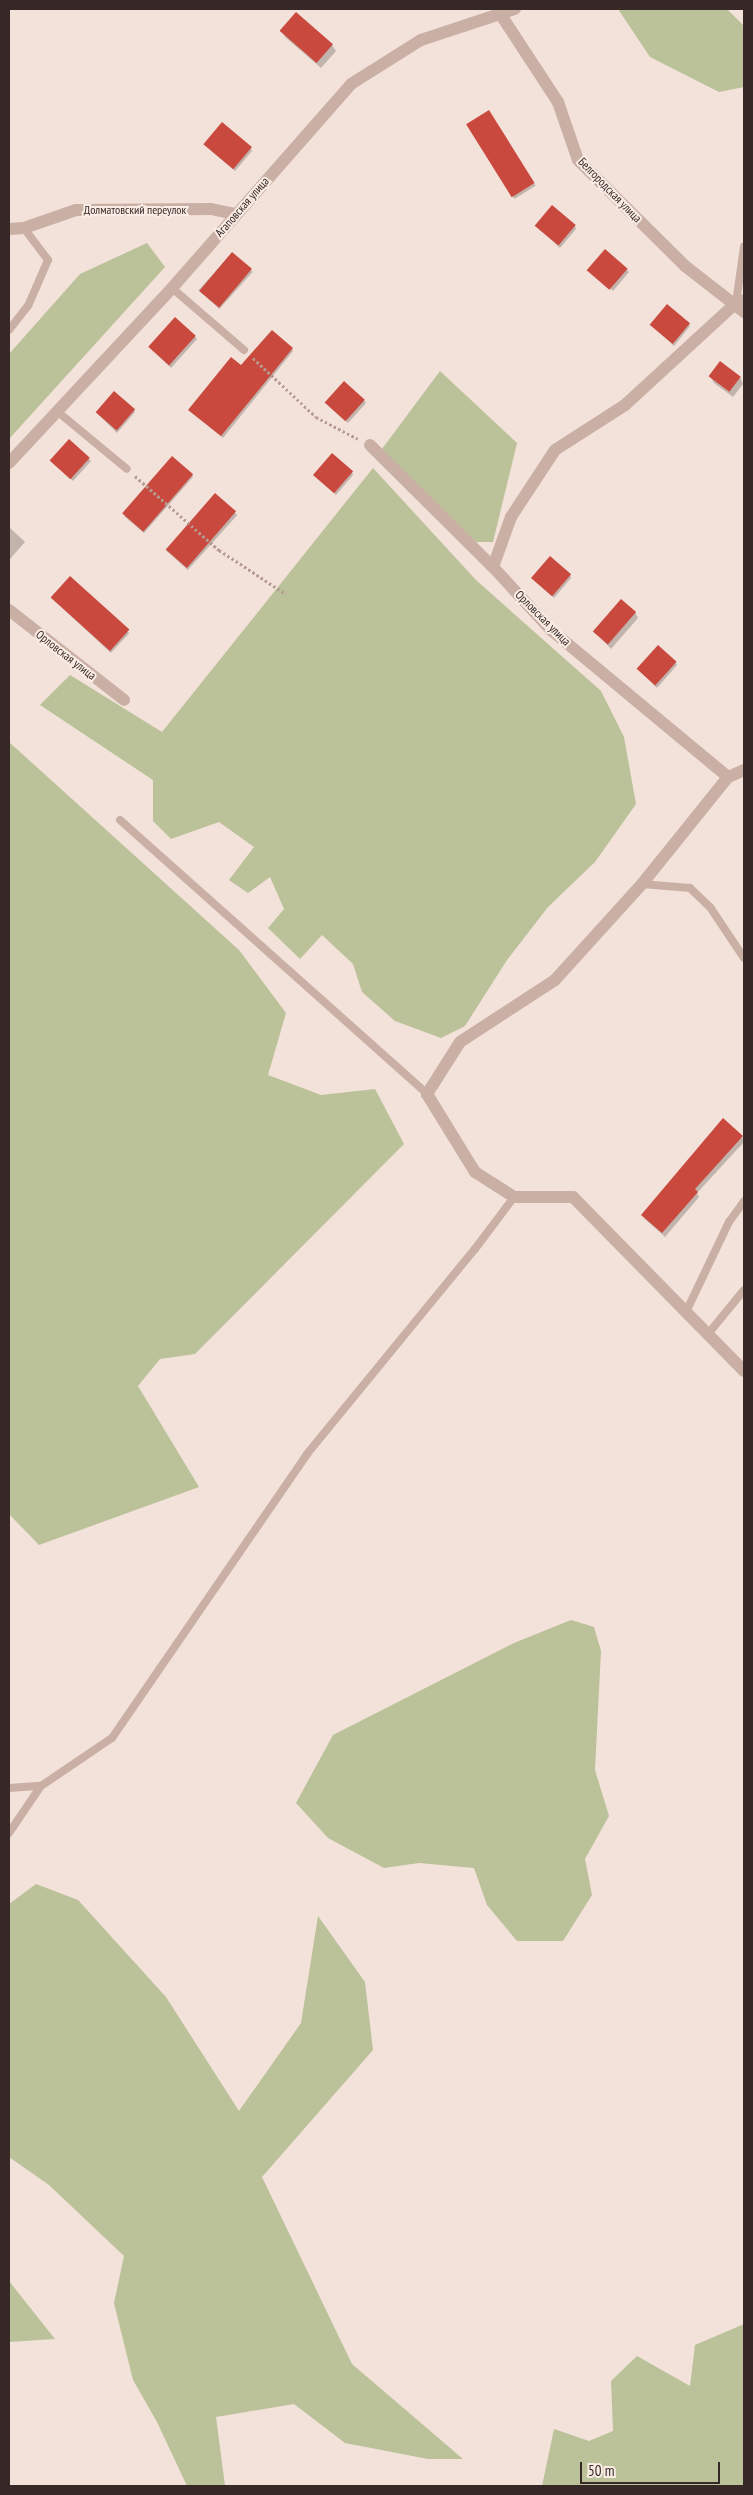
<!DOCTYPE html>
<meta charset="utf-8">
<style>
body{margin:0}
#map{position:relative;width:753px;height:2495px;overflow:hidden;background:#f2e2d9;font-family:"PT Sans Narrow",sans-serif}
div>[style]{position:absolute}
.green>*{inset:0;background:#bbc199}
.shadow>*{inset:0;background:#0003;transform-origin:0 0}
.building>*{inset:0;background:#ca493f;transform-origin:0 0}
.path>*{height:3px;margin-top:-1.5px;transform-origin:0;background:repeating-linear-gradient(90deg,#b6998f 0 2.5px,transparent 0 5px)}
.service>*{height:8px;margin:-4px;padding:0 4px;transform-origin:4px;border-radius:4px;background:#caafa5}
.minor>*{height:12px;margin:-6px;padding:0 6px;transform-origin:6px;border-radius:6px;background:#caafa5}
span{translate:-50% -50%;white-space:nowrap;text-align:center;line-height:1.15;-webkit-text-stroke:4px #faede5;paint-order:stroke}
.street-label{font-size:12px;color:#362826}
.frame{position:absolute;inset:0;border:10px solid #362826;pointer-events:none}
.scale{position:absolute;left:580px;top:2462px;width:140px;height:22px;box-sizing:border-box;border:2px solid #362826;border-top:0;padding-left:6px;font-size:15px;line-height:18px;white-space:nowrap;color:#362826;-webkit-text-stroke:4px #faede5;paint-order:stroke}
</style>
<div id="map">
<div class="green">
<i style="clip-path:polygon(618px 9px,727px 9px,744px 26px,744px 87px,719px 92px,650px 57px)"></i>
<i style="clip-path:polygon(147px 243px,165px 267px,9px 439px,9px 354px,80px 274px)"></i>
<i style="clip-path:polygon(440px 371px,517px 443px,493px 542px,476px 542px,379px 453px)"></i>
<i style="clip-path:polygon(373px 468px,476px 580px,601px 691px,624px 737px,636px 804px,595px 862px,548px 907px,507px 960px,465px 1026px,441px 1038px,395px 1021px,362px 992px,353px 964px,322px 935px,300px 959px,268px 928px,284px 909px,270px 877px,248px 893px,229px 880px,254px 847px,219px 822px,171px 839px,153px 821px,153px 780px,40px 705px,70px 675px,162px 732px)"></i>
<i style="clip-path:polygon(9px 742px,239px 950px,286px 1013px,268px 1075px,321px 1095px,375px 1089px,404px 1144px,195px 1354px,160px 1359px,138px 1386px,199px 1487px,39px 1545px,9px 1514px)"></i>
<i style="clip-path:polygon(571px 1620px,594px 1627px,601px 1651px,595px 1770px,609px 1816px,585px 1859px,592px 1895px,563px 1941px,517px 1941px,487px 1905px,474px 1868px,419px 1863px,384px 1868px,328px 1838px,296px 1803px,333px 1735px,514px 1643px)"></i>
<i style="clip-path:polygon(36px 1884px,78px 1900px,166px 1997px,239px 2111px,301px 2023px,318px 1916px,365px 1982px,373px 2050px,262px 2177px,352px 2364px,463px 2459px,428px 2459px,345px 2443px,294px 2404px,216px 2417px,225px 2486px,187px 2486px,157px 2422px,133px 2380px,114px 2303px,124px 2256px,49px 2185px,9px 2157px,9px 1904px)"></i>
<i style="clip-path:polygon(9px 2281px,55px 2339px,9px 2342px)"></i>
<i style="clip-path:polygon(744px 2324px,744px 2486px,542px 2486px,554px 2429px,589px 2441px,613px 2431px,611px 2381px,637px 2356px,690px 2386px,695px 2345px)"></i>
</div>
<div class="shadow">
<i style="clip-path:polygon(281px 31px,332px 45px,336px 51px,321px 68px,285px 37px)"></i>
<i style="left:489px;top:111px;width:88px;height:25px;rotate:58deg"></i>
<i style="clip-path:polygon(206px 146px,251px 148px,252px 151px,235px 171px)"></i>
<i style="clip-path:polygon(536px 226px,575px 226px,576px 229px,560px 248px)"></i>
<i style="left:232px;top:253px;width:28px;height:50px;rotate:42deg"></i>
<i style="clip-path:polygon(627px 270px,629px 272px,613px 291px,590px 272px)"></i>
<i style="clip-path:polygon(651px 324px,689px 324px,690px 326px,674px 346px)"></i>
<i style="clip-path:polygon(195px 336px,197px 339px,171px 368px,150px 347px)"></i>
<i style="clip-path:polygon(292px 349px,293px 351px,223px 438px,191px 412px,241px 367px)"></i>
<i style="clip-path:polygon(710px 376px,740px 377px,743px 384px,733px 397px,714px 383px)"></i>
<i style="clip-path:polygon(364px 400px,366px 403px,348px 423px,327px 403px)"></i>
<i style="clip-path:polygon(134px 410px,135px 412px,117px 433px,96px 412px)"></i>
<i style="clip-path:polygon(89px 459px,91px 461px,73px 481px,52px 462px)"></i>
<i style="clip-path:polygon(352px 472px,353px 475px,336px 495px,314px 475px)"></i>
<i style="clip-path:polygon(192px 475px,193px 477px,144px 533px,124px 516px)"></i>
<i style="left:215px;top:495px;width:30px;height:74px;rotate:42deg"></i>
<i style="clip-path:polygon(9px 527px,25px 542px,9px 560px)"></i>
<i style="clip-path:polygon(570px 575px,571px 578px,554px 598px,532px 578px)"></i>
<i style="left:70px;top:578px;width:81px;height:27px;rotate:43deg"></i>
<i style="clip-path:polygon(635px 612px,638px 618px,611px 649px,594px 631px)"></i>
<i style="clip-path:polygon(676px 663px,677px 665px,657px 688px,638px 669px)"></i>
<i style="clip-path:polygon(742px 1137px,744px 1142px,697px 1193px,699px 1197px,665px 1237px,645px 1219px,643px 1215px)"></i>
</div>
<div class="building">
<i style="left:296px;top:12px;width:49px;height:25px;rotate:41deg"></i>
<i style="left:489px;top:110px;width:86px;height:27px;rotate:58deg"></i>
<i style="left:222px;top:122px;width:39px;height:29px;rotate:40deg"></i>
<i style="left:552px;top:205px;width:31px;height:27px;rotate:40deg"></i>
<i style="left:605px;top:249px;width:30px;height:28px;rotate:41deg"></i>
<i style="left:232px;top:252px;width:26px;height:51px;rotate:40deg"></i>
<i style="left:667px;top:304px;width:30px;height:27px;rotate:40deg"></i>
<i style="left:175px;top:317px;width:28px;height:40px;rotate:42deg"></i>
<i style="clip-path:polygon(272px 330px,293px 348px,221px 436px,188px 410px,231px 357px,241px 365px)"></i>
<i style="left:720px;top:361px;width:26px;height:19px;rotate:37deg"></i>
<i style="left:344px;top:381px;width:28px;height:29px;rotate:42deg"></i>
<i style="left:114px;top:391px;width:28px;height:28px;rotate:41deg"></i>
<i style="left:69px;top:439px;width:28px;height:29px;rotate:42deg"></i>
<i style="left:332px;top:453px;width:28px;height:29px;rotate:41deg"></i>
<i style="left:172px;top:456px;width:28px;height:76px;rotate:41deg"></i>
<i style="left:215px;top:493px;width:28px;height:75px;rotate:41deg"></i>
<i style="left:550px;top:556px;width:28px;height:29px;rotate:41deg"></i>
<i style="left:70px;top:576px;width:80px;height:29px;rotate:42deg"></i>
<i style="left:621px;top:599px;width:20px;height:43px;rotate:41deg"></i>
<i style="left:658px;top:645px;width:25px;height:32px;rotate:42deg"></i>
<i style="clip-path:polygon(723px 1118px,743px 1136px,695px 1189px,698px 1192px,662px 1233px,641px 1215px)"></i>
</div>
<div class="path">
<i style="left:253px;top:358px;width:86px;rotate:43.1deg"></i>
<i style="left:316px;top:417px;width:47px;rotate:27.6deg"></i>
<i style="left:135px;top:476px;width:112px;rotate:41.4deg"></i>
<i style="left:219px;top:550px;width:80px;rotate:33.3deg"></i>
</div>
<div class="service">
<i style="left:172px;top:288px;width:95px;rotate:40.7deg"></i>
<i style="left:736px;top:303px;width:57px;rotate:-81.9deg"></i>
<i style="left:736px;top:303px;width:9px;rotate:-32deg"></i>
<i style="left:9px;top:330px;width:31px;rotate:-52deg"></i>
<i style="left:28px;top:306px;width:50px;rotate:-66.5deg"></i>
<i style="left:48px;top:260px;width:40px;rotate:-127deg"></i>
<i style="left:58px;top:412px;width:89px;rotate:39.6deg"></i>
<i style="left:120px;top:820px;width:411px;rotate:41.7deg"></i>
<i style="left:642px;top:884px;width:48px;rotate:4.8deg"></i>
<i style="left:690px;top:888px;width:28px;rotate:44deg"></i>
<i style="left:710px;top:907px;width:61px;rotate:56.3deg"></i>
<i style="left:686px;top:1312px;width:100px;rotate:-64.5deg"></i>
<i style="left:729px;top:1222px;width:26px;rotate:-54deg"></i>
<i style="left:708px;top:1334px;width:57px;rotate:-50.7deg"></i>
<i style="left:9px;top:1788px;width:32px;rotate:-4deg"></i>
<i style="left:41px;top:1786px;width:86px;rotate:-34.1deg"></i>
<i style="left:112px;top:1738px;width:345px;rotate:-55.5deg"></i>
<i style="left:307px;top:1454px;width:265px;rotate:-50.7deg"></i>
<i style="left:475px;top:1249px;width:65px;rotate:-53.1deg"></i>
<i style="left:9px;top:1833px;width:57px;rotate:-55.8deg"></i>
</div>
<div class="minor">
<i style="left:499px;top:12px;width:108px;rotate:56.8deg"></i>
<i style="left:558px;top:102px;width:61px;rotate:71deg"></i>
<i style="left:578px;top:160px;width:151px;rotate:44.7deg"></i>
<i style="left:685px;top:266px;width:75px;rotate:37.9deg"></i>
<i style="left:9px;top:229px;width:15px;rotate:-4deg"></i>
<i style="left:24px;top:228px;width:55px;rotate:-19.1deg"></i>
<i style="left:76px;top:210px;width:135px;rotate:-0.4deg"></i>
<i style="left:211px;top:209px;width:24px;rotate:12deg"></i>
<i style="left:370px;top:445px;width:173px;rotate:44.8deg"></i>
<i style="left:493px;top:567px;width:86px;rotate:47.4deg"></i>
<i style="left:551px;top:630px;width:230px;rotate:39.7deg"></i>
<i style="left:9px;top:463px;width:239px;rotate:-47deg"></i>
<i style="left:172px;top:288px;width:271px;rotate:-48.7deg"></i>
<i style="left:351px;top:84px;width:83px;rotate:-32.2deg"></i>
<i style="left:421px;top:40px;width:99px;rotate:-18.3deg"></i>
<i style="left:493px;top:567px;width:53px;rotate:-70.2deg"></i>
<i style="left:511px;top:517px;width:80px;rotate:-56.7deg"></i>
<i style="left:555px;top:450px;width:83px;rotate:-32.7deg"></i>
<i style="left:625px;top:405px;width:151px;rotate:-42.6deg"></i>
<i style="left:9px;top:610px;width:146px;rotate:38deg"></i>
<i style="left:744px;top:770px;width:17px;rotate:156deg"></i>
<i style="left:728px;top:777px;width:137px;rotate:128.8deg"></i>
<i style="left:642px;top:884px;width:130px;rotate:132.2deg"></i>
<i style="left:555px;top:980px;width:113px;rotate:146.9deg"></i>
<i style="left:460px;top:1042px;width:62px;rotate:122.4deg"></i>
<i style="left:427px;top:1094px;width:92px;rotate:58.4deg"></i>
<i style="left:475px;top:1172px;width:46px;rotate:32.7deg"></i>
<i style="left:514px;top:1197px;width:59px"></i>
<i style="left:573px;top:1197px;width:244px;rotate:45.5deg"></i>
</div>
<div class="street-label">
<span style="left:610px;top:190px;rotate:46deg">Белгородская улица</span>
<span style="left:242px;top:207px;rotate:-49deg">Агаповская улица</span>
<span style="left:135px;top:210px">Долматовский переулок</span>
<span style="left:543px;top:618px;rotate:45deg">Орловская улица</span>
<span style="left:66px;top:655px;rotate:38deg">Орловская улица</span>
</div>
<div class="frame"></div>
<div class="scale">50 m</div>
</div>
